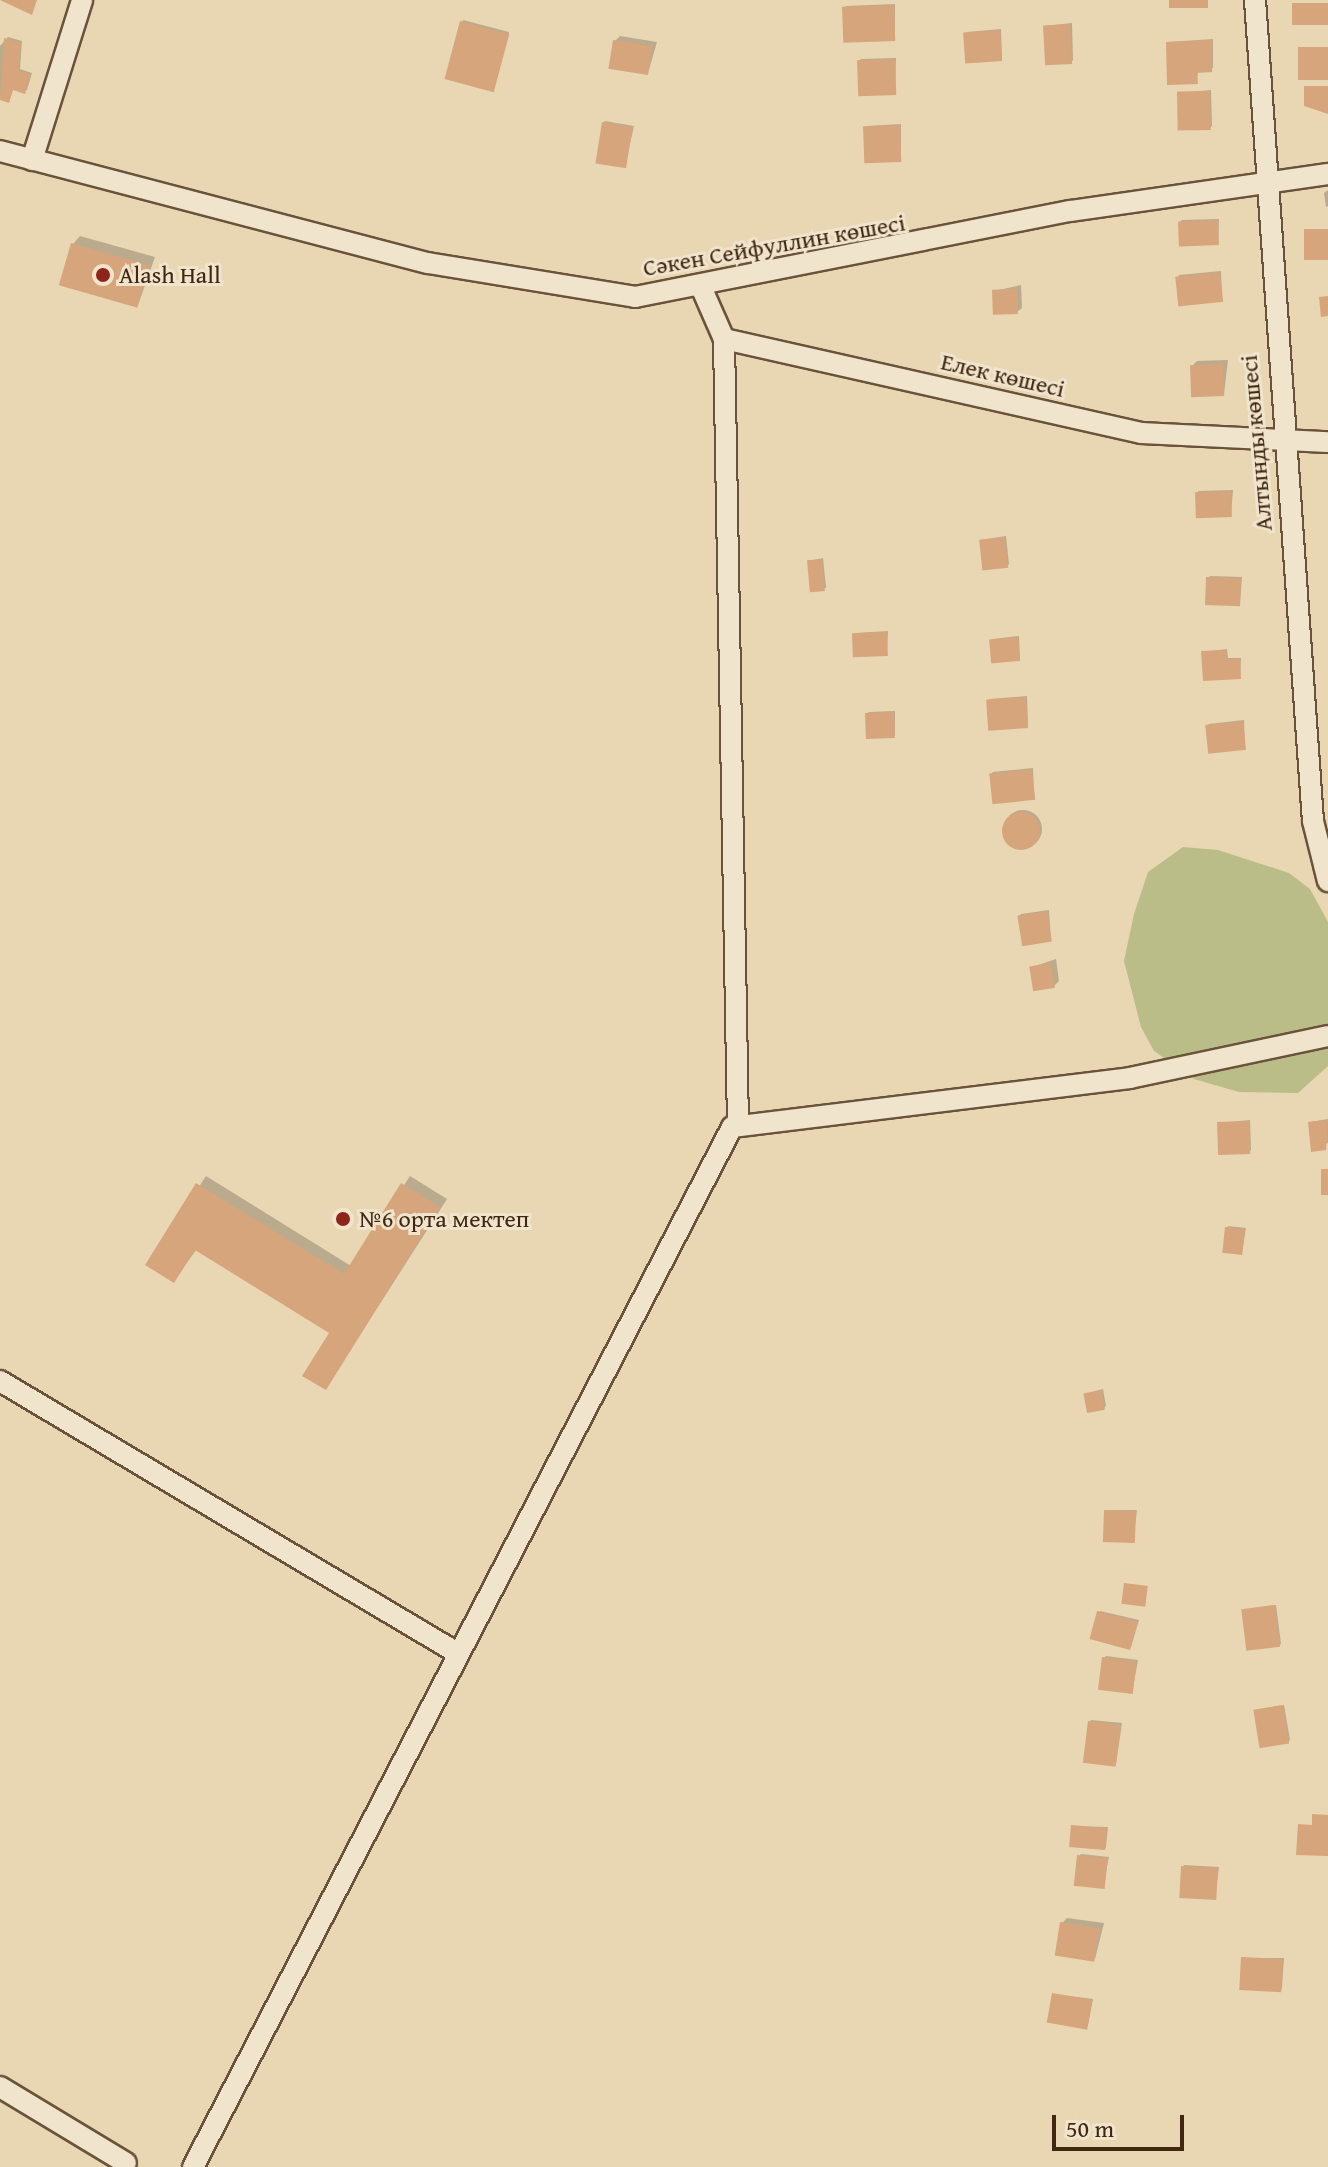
<!DOCTYPE html>
<meta charset="utf-8">
<style>
body{margin:0}
#map{position:relative;width:1328px;height:2167px;overflow:hidden;background:#e9d6b2;font-family:"Gentium Book Plus",serif}
div>[style]{position:absolute}
.green>*{inset:0;background:#bbbd89}
.shadow>*{inset:0;background:#0003}
.round{border-radius:50%}
.building>*{inset:0;background:#d7a57b;transform-origin:0 0}
.roads{filter:drop-shadow(2px 0 #6a533a) drop-shadow(-2px 0 #6a533a) drop-shadow(0 2px #6a533a) drop-shadow(0 -2px #6a533a)}
.minor>*{height:20px;margin:-10px;padding:0 10px;transform-origin:10px;border-radius:10px;background:#f1e4cd}
.dots>*{width:22px;height:22px;translate:-50% -50%;box-sizing:border-box;border:4px solid #f1e4cd;border-radius:50%}
span{translate:-50% -50%;white-space:nowrap;text-align:center;line-height:1.15;-webkit-text-stroke:6px #f1e4cd;paint-order:stroke}
.street-label{font-size:24px;color:#3f2712}
.poi-label{font-size:24px;color:#3f2712}
.left{translate:0 -50%;text-align:left}
.scale{position:absolute;left:1052px;top:2115px;width:132px;height:36px;box-sizing:border-box;border:4px solid #3f2712;border-top:0;padding-left:10px;font-size:24px;line-height:28px;white-space:nowrap;color:#3f2712;-webkit-text-stroke:6px #f1e4cd;paint-order:stroke}
</style>
<div id="map">
<div class="green">
<i style="clip-path:polygon(1183px 847px,1218px 850px,1289px 873px,1310px 889px,1328px 922px,1328px 1066px,1298px 1093px,1239px 1092px,1194px 1079px,1154px 1051px,1141px 1027px,1124px 961px,1134px 914px,1148px 872px)"></i>
</div>
<div class="shadow">
<i style="clip-path:polygon(895px 4px,895px 39px,844px 8px,846px 6px)"></i>
<i style="clip-path:polygon(463px 20px,509px 32px,493px 90px,462px 22px)"></i>
<i style="clip-path:polygon(1072px 23px,1073px 60px,1071px 62px,1045px 26px)"></i>
<i style="clip-path:polygon(1001px 29px,1002px 59px,965px 34px,967px 32px)"></i>
<i style="clip-path:polygon(620px 36px,657px 42px,648px 73px,615px 41px)"></i>
<i style="clip-path:polygon(8px 37px,22px 41px,20px 69px,32px 73px,27px 90px,14px 88px,9px 100px,0 98px,0 46px)"></i>
<i style="clip-path:polygon(1213px 39px,1213px 68px,1198px 71px,1197px 82px,1168px 42px)"></i>
<i style="clip-path:polygon(896px 58px,895px 93px,859px 61px,861px 59px)"></i>
<i style="clip-path:polygon(1211px 90px,1212px 126px,1210px 128px,1180px 93px)"></i>
<i style="clip-path:polygon(605px 121px,634px 126px,625px 166px,604px 122px)"></i>
<i style="clip-path:polygon(901px 124px,901px 160px,865px 128px,867px 126px)"></i>
<i style="clip-path:polygon(1328px 190px,1328px 206px,1326px 207px,1324px 193px)"></i>
<i style="clip-path:polygon(1219px 219px,1218px 244px,1180px 222px,1182px 220px)"></i>
<i style="clip-path:polygon(80px 236px,155px 257px,137px 308px,73px 244px)"></i>
<i style="clip-path:polygon(1221px 271px,1222px 300px,1178px 277px,1179px 275px)"></i>
<i style="clip-path:polygon(1021px 285px,1022px 308px,1017px 312px,994px 291px)"></i>
<i style="clip-path:polygon(1228px 360px,1224px 394px,1192px 366px,1197px 361px)"></i>
<i style="clip-path:polygon(1233px 490px,1231px 515px,1197px 493px,1199px 491px)"></i>
<i style="clip-path:polygon(1006px 536px,1009px 564px,1007px 566px,981px 540px)"></i>
<i style="clip-path:polygon(823px 558px,826px 587px,825px 589px,809px 561px)"></i>
<i style="clip-path:polygon(1242px 577px,1240px 603px,1208px 578px,1210px 576px)"></i>
<i style="clip-path:polygon(888px 631px,887px 654px,854px 635px,856px 633px)"></i>
<i style="clip-path:polygon(1019px 636px,1020px 659px,991px 641px,993px 639px)"></i>
<i style="clip-path:polygon(1227px 649px,1228px 658px,1241px 658px,1240px 677px,1203px 652px)"></i>
<i style="clip-path:polygon(1027px 696px,1028px 726px,988px 700px,990px 699px)"></i>
<i style="clip-path:polygon(895px 711px,895px 736px,867px 714px,869px 712px)"></i>
<i style="clip-path:polygon(1244px 720px,1245px 748px,1207px 726px,1209px 724px)"></i>
<i style="clip-path:polygon(1033px 768px,1034px 799px,991px 774px,993px 772px)"></i>
<i class="round" style="left:1004px;top:810px;width:38px;height:38px"></i>
<i style="clip-path:polygon(1049px 910px,1051px 940px,1019px 916px,1021px 914px)"></i>
<i style="clip-path:polygon(1056px 959px,1059px 981px,1054px 986px,1032px 967px)"></i>
<i style="clip-path:polygon(1328px 1119px,1328px 1143px,1312px 1149px,1310px 1122px)"></i>
<i style="clip-path:polygon(1250px 1120px,1251px 1150px,1249px 1152px,1219px 1123px)"></i>
<i style="clip-path:polygon(206px 1176px,351px 1266px,410px 1176px,447px 1199px,326px 1388px,332px 1332px,197px 1249px,174px 1280px,148px 1264px)"></i>
<i style="clip-path:polygon(1228px 1226px,1246px 1228px,1242px 1253px,1227px 1228px)"></i>
<i style="clip-path:polygon(1103px 1389px,1106px 1406px,1104px 1408px,1085px 1394px)"></i>
<i style="clip-path:polygon(1106px 1510px,1137px 1510px,1133px 1542px)"></i>
<i style="clip-path:polygon(1276px 1605px,1281px 1644px,1279px 1645px,1243px 1611px)"></i>
<i style="clip-path:polygon(1100px 1611px,1139px 1620px,1131px 1647px,1099px 1612px)"></i>
<i style="clip-path:polygon(1106px 1656px,1138px 1660px,1132px 1693px,1104px 1658px)"></i>
<i style="clip-path:polygon(1284px 1705px,1290px 1740px,1288px 1742px,1255px 1710px)"></i>
<i style="clip-path:polygon(1091px 1720px,1122px 1723px,1116px 1764px,1090px 1722px)"></i>
<i style="clip-path:polygon(1073px 1826px,1108px 1827px,1106px 1847px,1105px 1849px)"></i>
<i style="clip-path:polygon(1081px 1854px,1109px 1857px,1103px 1887px,1079px 1856px)"></i>
<i style="clip-path:polygon(1184px 1865px,1219px 1867px,1215px 1898px,1183px 1867px)"></i>
<i style="clip-path:polygon(1067px 1918px,1104px 1923px,1095px 1959px,1062px 1923px)"></i>
<i style="clip-path:polygon(1243px 1958px,1284px 1958px,1282px 1988px,1280px 1990px)"></i>
<i style="clip-path:polygon(1054px 1994px,1093px 1999px,1088px 2025px,1086px 2027px)"></i>
</div>
<div class="building">
<i style="clip-path:polygon(0 0,37px 0,32px 15px)"></i>
<i style="left:1169px;top:0;width:39px;height:8px"></i>
<i style="left:1328px;top:3px;width:22px;height:36px;rotate:90deg"></i>
<i style="left:894px;top:5px;width:36px;height:52px;rotate:88deg"></i>
<i style="left:460px;top:21px;width:51px;height:60px;rotate:15deg"></i>
<i style="left:1070px;top:24px;width:40px;height:27px;rotate:87deg"></i>
<i style="left:1000px;top:30px;width:31px;height:37px;rotate:86deg"></i>
<i style="clip-path:polygon(4px 38px,21px 43px,19px 71px,31px 75px,25px 94px,13px 90px,9px 103px,0 100px)"></i>
<i style="left:613px;top:40px;width:40px;height:29px;rotate:9deg"></i>
<i style="clip-path:polygon(1212px 40px,1212px 72px,1197px 73px,1198px 84px,1167px 85px,1166px 42px)"></i>
<i style="left:1328px;top:47px;width:33px;height:30px;rotate:90deg"></i>
<i style="left:895px;top:59px;width:36px;height:38px;rotate:88deg"></i>
<i style="clip-path:polygon(1304px 86px,1328px 86px,1328px 114px,1304px 106px)"></i>
<i style="left:1210px;top:91px;width:39px;height:33px;rotate:89deg"></i>
<i style="left:602px;top:122px;width:31px;height:42px;rotate:9deg"></i>
<i style="left:900px;top:125px;width:37px;height:37px;rotate:88deg"></i>
<i style="left:1218px;top:220px;width:25px;height:40px;rotate:88deg"></i>
<i style="left:1328px;top:229px;width:31px;height:24px;rotate:90deg"></i>
<i style="left:71px;top:243px;width:81px;height:44px;rotate:16deg"></i>
<i style="left:1220px;top:272px;width:30px;height:45px;rotate:84deg"></i>
<i style="left:1017px;top:289px;width:25px;height:25px;rotate:88deg"></i>
<i style="clip-path:polygon(1328px 296px,1328px 316px,1321px 317px,1319px 297px)"></i>
<i style="left:1223px;top:364px;width:32px;height:33px;rotate:88deg"></i>
<i style="left:1231px;top:491px;width:26px;height:36px;rotate:88deg"></i>
<i style="left:1005px;top:537px;width:31px;height:26px;rotate:84deg"></i>
<i style="left:822px;top:559px;width:32px;height:15px;rotate:85deg"></i>
<i style="left:1206px;top:577px;width:35px;height:28px;rotate:2deg"></i>
<i style="left:887px;top:632px;width:24px;height:35px;rotate:88deg"></i>
<i style="left:1018px;top:637px;width:24px;height:29px;rotate:85deg"></i>
<i style="clip-path:polygon(1226px 650px,1227px 659px,1240px 659px,1241px 679px,1203px 681px,1201px 651px)"></i>
<i style="left:1026px;top:697px;width:31px;height:40px;rotate:86deg"></i>
<i style="left:894px;top:712px;width:26px;height:29px;rotate:88deg"></i>
<i style="left:1243px;top:721px;width:29px;height:38px;rotate:84deg"></i>
<i style="left:1032px;top:769px;width:31px;height:43px;rotate:84deg"></i>
<i class="round" style="left:1002px;top:812px;width:38px;height:38px"></i>
<i style="left:1047px;top:911px;width:31px;height:30px;rotate:81deg"></i>
<i style="left:1051px;top:963px;width:25px;height:22px;rotate:81deg"></i>
<i style="clip-path:polygon(1328px 1120px,1326px 1150px,1311px 1152px,1308px 1122px)"></i>
<i style="left:1249px;top:1121px;width:33px;height:32px;rotate:88deg"></i>
<i style="left:1321px;top:1169px;width:7px;height:26px"></i>
<i style="clip-path:polygon(196px 1183px,344px 1274px,401px 1183px,440px 1207px,326px 1390px,302px 1376px,329px 1333px,195px 1250px,174px 1283px,145px 1265px)"></i>
<i style="left:1225px;top:1227px;width:20px;height:26px;rotate:6deg"></i>
<i style="left:1101px;top:1390px;width:20px;height:18px;rotate:79deg"></i>
<i style="left:1104px;top:1510px;width:32px;height:32px;rotate:2deg"></i>
<i style="left:1124px;top:1583px;width:24px;height:21px;rotate:7deg"></i>
<i style="left:1275px;top:1605px;width:42px;height:34px;rotate:83deg"></i>
<i style="left:1097px;top:1611px;width:42px;height:29px;rotate:15deg"></i>
<i style="left:1102px;top:1657px;width:35px;height:33px;rotate:7deg"></i>
<i style="left:1283px;top:1705px;width:39px;height:30px;rotate:81deg"></i>
<i style="left:1088px;top:1721px;width:33px;height:42px;rotate:7deg"></i>
<i style="clip-path:polygon(1312px 1814px,1328px 1815px,1328px 1856px,1296px 1855px,1298px 1824px,1312px 1825px)"></i>
<i style="left:1071px;top:1825px;width:36px;height:22px;rotate:5deg"></i>
<i style="left:1077px;top:1855px;width:31px;height:31px;rotate:6deg"></i>
<i style="left:1181px;top:1866px;width:37px;height:32px;rotate:3deg"></i>
<i style="left:1060px;top:1922px;width:40px;height:34px;rotate:9deg"></i>
<i style="left:1241px;top:1957px;width:42px;height:33px;rotate:3deg"></i>
<i style="left:1052px;top:1993px;width:41px;height:30px;rotate:10deg"></i>
</div>
<div class="roads">
<div class="minor">
<i style="left:1255px;top:0;width:823px;rotate:85.96deg"></i>
<i style="left:1313px;top:821px;width:62px;rotate:76deg"></i>
<i style="left:0;top:151px;width:442px;rotate:14.7deg"></i>
<i style="left:428px;top:263px;width:210px;rotate:9.3deg"></i>
<i style="left:635px;top:297px;width:444px;rotate:-11.2deg"></i>
<i style="left:1071px;top:211px;width:260px;rotate:-8.2deg"></i>
<i style="left:32px;top:160px;width:168px;rotate:-72.6deg"></i>
<i style="left:702px;top:289px;width:55px;rotate:66.3deg"></i>
<i style="left:724px;top:339px;width:427px;rotate:12.7deg"></i>
<i style="left:1141px;top:433px;width:187px;rotate:2.8deg"></i>
<i style="left:724px;top:339px;width:787px;rotate:88.98deg"></i>
<i style="left:0;top:1381px;width:528px;rotate:30.74deg"></i>
<i style="left:0;top:2087px;width:147px;rotate:31.1deg"></i>
<i style="left:193px;top:2167px;width:1171px;rotate:-62.6deg"></i>
<i style="left:732px;top:1127px;width:401px;rotate:-7deg"></i>
<i style="left:1130px;top:1078px;width:202px;rotate:-12deg"></i>
</div>
</div>
<div class="dots">
<i style="left:103px;top:275px;background:#8f2418"></i>
<i style="left:343px;top:1219px;background:#8f2418"></i>
</div>
<div class="street-label">
<span style="left:774px;top:245px;rotate:-10deg">Сәкен Сейфуллин көшесі</span>
<span style="left:1003px;top:375px;rotate:13deg">Елек көшесі</span>
<span style="left:1256px;top:443px;rotate:-95deg">Алтынды көшесі</span>
</div>
<div class="poi-label">
<span class="left" style="left:119px;top:275px">Alash Hall</span>
<span class="left" style="left:359px;top:1219px">№6 орта мектеп</span>
</div>
<div class="scale">50 m</div>
</div>
